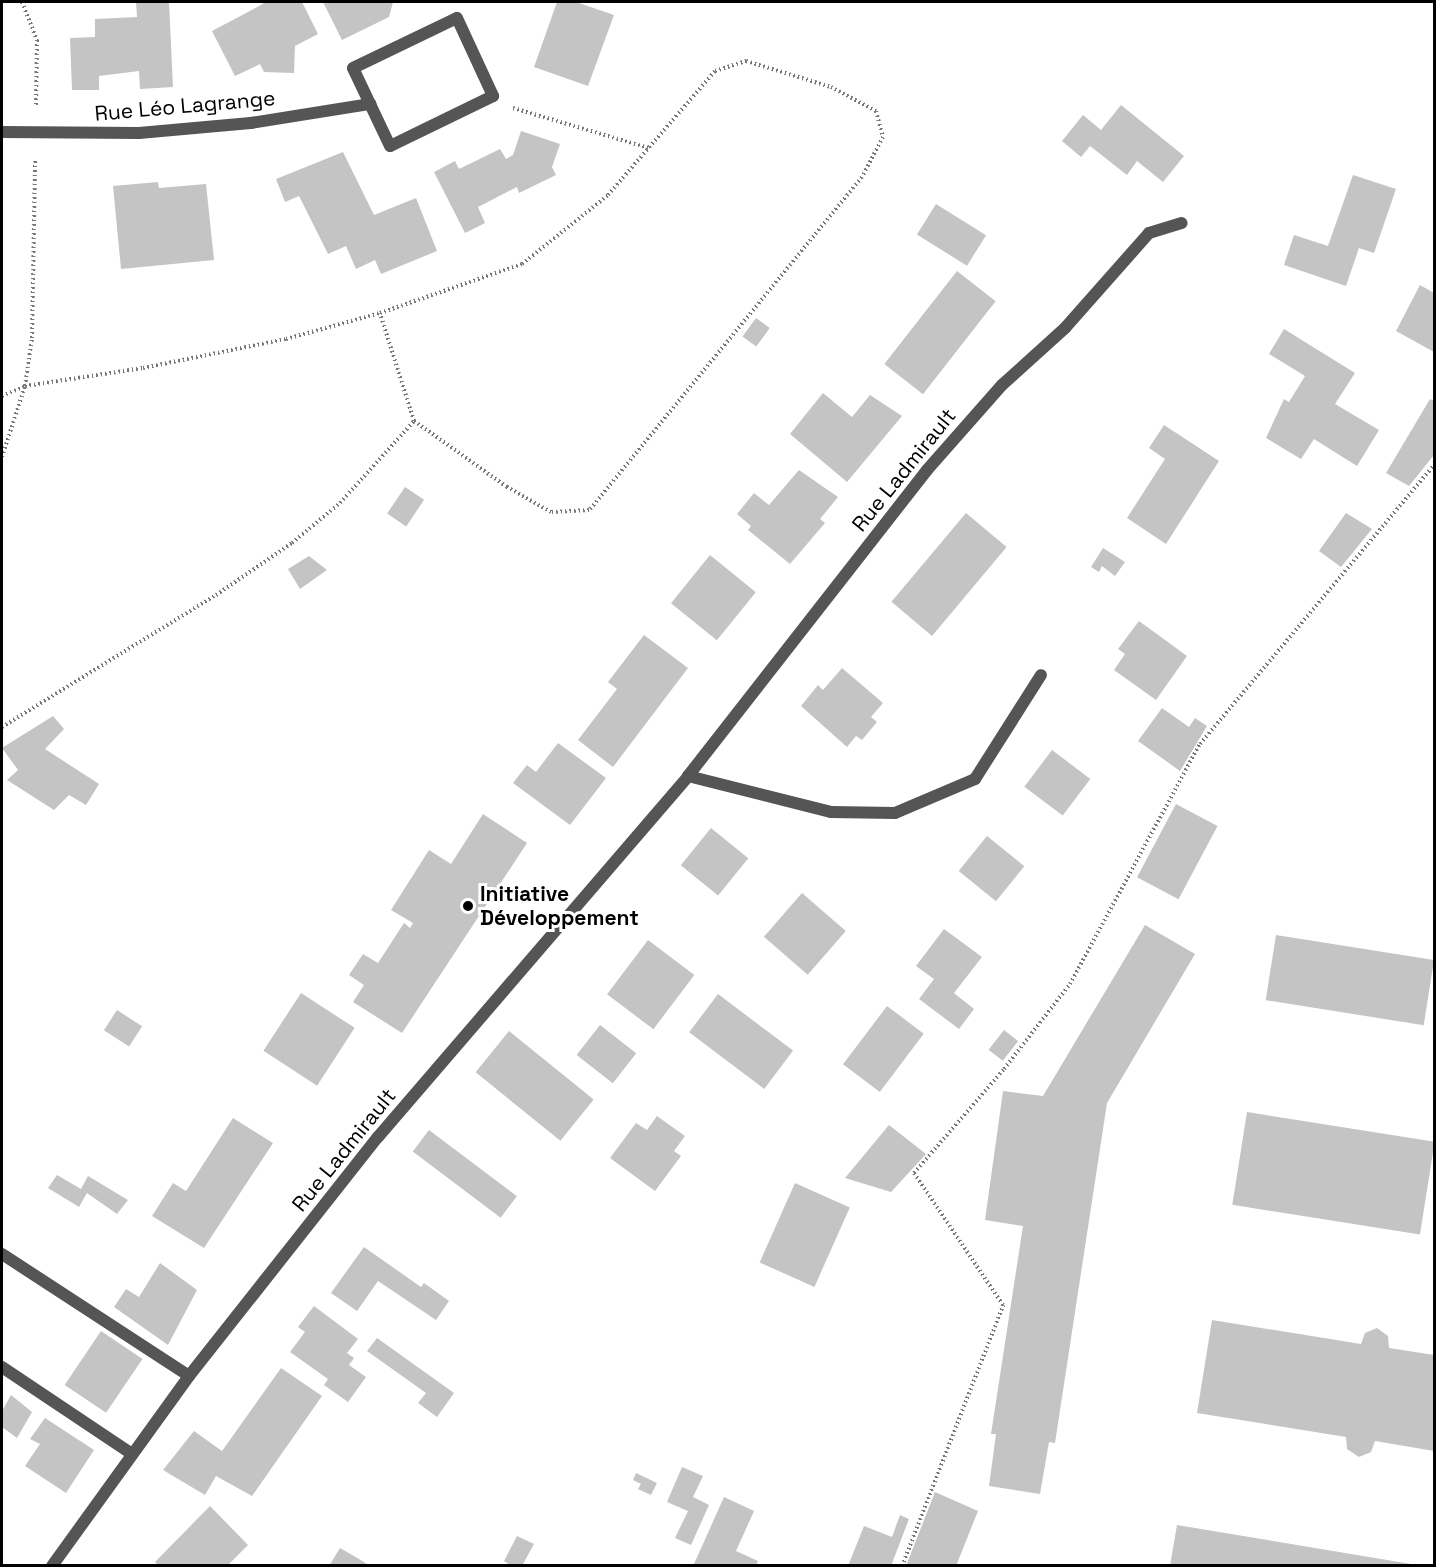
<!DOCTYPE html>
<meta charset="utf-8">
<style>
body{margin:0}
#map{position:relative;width:1436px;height:1567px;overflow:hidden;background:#fff;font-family:"Space Grotesk",sans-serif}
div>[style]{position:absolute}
.building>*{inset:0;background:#c4c4c4;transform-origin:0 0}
.path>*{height:4px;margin-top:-2px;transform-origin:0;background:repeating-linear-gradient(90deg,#777 0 1.5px,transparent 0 4.5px)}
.lane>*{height:12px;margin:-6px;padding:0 6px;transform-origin:6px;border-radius:6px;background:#555}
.street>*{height:12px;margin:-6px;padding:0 6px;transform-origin:6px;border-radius:6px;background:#555}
.dots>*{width:16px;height:16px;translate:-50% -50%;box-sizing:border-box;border:3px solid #fff;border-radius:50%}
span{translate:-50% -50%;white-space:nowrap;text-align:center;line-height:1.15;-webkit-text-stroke:6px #fff;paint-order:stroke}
.street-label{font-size:21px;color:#000}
.poi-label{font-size:21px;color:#000;font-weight:700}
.left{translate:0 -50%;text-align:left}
.frame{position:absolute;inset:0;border:3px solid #000;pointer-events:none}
</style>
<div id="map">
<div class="building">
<i style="clip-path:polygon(136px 2px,169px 2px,173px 87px,140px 89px,139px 71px,99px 76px,99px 90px,72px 90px,70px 38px,95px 37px,95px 19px,137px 17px)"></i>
<i style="clip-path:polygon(262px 2px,302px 2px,318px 34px,295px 46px,294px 73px,264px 72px,260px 64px,235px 76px,212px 31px,263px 4px)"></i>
<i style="clip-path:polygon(323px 2px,393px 2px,389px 17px,342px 40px)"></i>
<i style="clip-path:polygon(557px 2px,576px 2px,614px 15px,588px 86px,534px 67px)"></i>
<i style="clip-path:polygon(1121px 105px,1184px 156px,1163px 182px,1137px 161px,1127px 175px,1090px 146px,1081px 157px,1062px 141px,1083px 115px,1101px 130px)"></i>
<i style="clip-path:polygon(521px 131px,560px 144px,552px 167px,556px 175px,519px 193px,517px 187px,478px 207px,485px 223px,465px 233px,434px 172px,455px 161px,459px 169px,500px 149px,506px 159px,513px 155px)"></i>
<i style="clip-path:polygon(343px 152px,374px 215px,416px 198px,437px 251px,381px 274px,375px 260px,356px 269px,346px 246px,328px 254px,299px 196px,285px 202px,276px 179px)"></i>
<i style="clip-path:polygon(1353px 175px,1396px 189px,1374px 253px,1359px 248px,1346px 286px,1284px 265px,1294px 235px,1328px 246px)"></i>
<i style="clip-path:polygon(158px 182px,159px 188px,206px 184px,214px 260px,121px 269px,113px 186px)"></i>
<i style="left:936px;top:204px;width:59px;height:36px;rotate:32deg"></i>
<i style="left:957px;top:271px;width:49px;height:118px;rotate:38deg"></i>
<i style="clip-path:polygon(1420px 285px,1434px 293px,1434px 352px,1396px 331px)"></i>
<i style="left:756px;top:318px;width:17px;height:23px;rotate:36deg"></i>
<i style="clip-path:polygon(1284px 329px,1355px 373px,1335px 404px,1379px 430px,1357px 466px,1314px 439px,1301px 459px,1266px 438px,1284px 399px,1289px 402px,1305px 376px,1269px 354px)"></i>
<i style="clip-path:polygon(823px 393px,852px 417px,870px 395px,902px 416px,847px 482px,790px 434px)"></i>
<i style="clip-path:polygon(1430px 399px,1434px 401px,1434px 455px,1409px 486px,1386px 473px)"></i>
<i style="clip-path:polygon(1164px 425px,1219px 461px,1166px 544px,1127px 518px,1165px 459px,1149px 448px)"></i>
<i style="clip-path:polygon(799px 470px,838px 497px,820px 519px,825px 523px,790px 564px,748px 530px,751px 526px,737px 514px,754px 493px,769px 505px)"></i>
<i style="left:405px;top:487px;width:23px;height:32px;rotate:34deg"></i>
<i style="left:966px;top:513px;width:53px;height:116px;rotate:40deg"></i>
<i style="clip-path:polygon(1346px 513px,1372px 529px,1341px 567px,1319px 551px)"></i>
<i style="clip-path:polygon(1103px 548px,1125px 562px,1115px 576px,1102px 566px,1099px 572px,1091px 567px)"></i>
<i style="left:710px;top:555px;width:59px;height:62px;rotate:39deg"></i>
<i style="clip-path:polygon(309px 556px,327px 570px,300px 589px,288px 569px)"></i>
<i style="clip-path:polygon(1139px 621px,1187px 656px,1156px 700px,1114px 670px,1125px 654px,1118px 649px)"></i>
<i style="clip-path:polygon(644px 635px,688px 668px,613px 767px,578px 740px,617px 689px,608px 682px)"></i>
<i style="clip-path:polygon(842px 668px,883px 703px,871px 717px,877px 722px,862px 740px,856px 736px,847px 747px,801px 706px,818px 685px,823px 690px)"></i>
<i style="clip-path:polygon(1162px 708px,1189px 727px,1195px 718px,1207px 726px,1180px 771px,1138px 741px)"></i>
<i style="clip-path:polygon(53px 716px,64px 729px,45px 749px,99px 784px,86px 805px,69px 795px,54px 810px,7px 780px,18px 770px,2px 748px)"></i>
<i style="clip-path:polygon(558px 743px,606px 778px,570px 825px,513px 783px,527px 765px,536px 772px)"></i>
<i style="left:1052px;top:750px;width:48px;height:46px;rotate:37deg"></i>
<i style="left:1176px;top:804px;width:47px;height:83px;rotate:28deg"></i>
<i style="clip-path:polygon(483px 814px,527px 843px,402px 1033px,353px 1002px,364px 985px,349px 975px,363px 954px,378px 963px,404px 923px,410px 928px,413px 923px,391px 910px,429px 850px,451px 864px)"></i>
<i style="left:711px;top:828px;width:48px;height:48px;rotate:39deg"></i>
<i style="left:987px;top:836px;width:48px;height:45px;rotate:39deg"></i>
<i style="left:802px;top:893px;width:58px;height:58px;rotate:41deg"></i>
<i style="clip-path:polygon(1145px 925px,1195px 954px,1107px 1103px,1055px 1443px,1049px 1442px,1040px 1494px,989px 1486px,996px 1434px,991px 1434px,1023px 1226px,985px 1220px,1003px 1091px,1043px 1096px)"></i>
<i style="clip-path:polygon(944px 929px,982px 957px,954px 993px,974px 1009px,959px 1029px,919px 999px,934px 979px,916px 966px)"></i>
<i style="left:1276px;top:935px;width:160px;height:66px;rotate:9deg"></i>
<i style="left:648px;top:940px;width:58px;height:68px;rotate:37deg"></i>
<i style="left:301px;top:993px;width:64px;height:69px;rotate:33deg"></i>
<i style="left:718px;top:994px;width:94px;height:48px;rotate:37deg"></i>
<i style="left:887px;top:1006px;width:46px;height:73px;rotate:37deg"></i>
<i style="left:117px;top:1010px;width:30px;height:24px;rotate:33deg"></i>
<i style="left:600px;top:1025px;width:46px;height:38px;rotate:38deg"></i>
<i style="left:1004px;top:1030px;width:18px;height:25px;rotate:38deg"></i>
<i style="left:509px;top:1031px;width:109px;height:53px;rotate:39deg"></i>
<i style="left:1247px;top:1112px;width:190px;height:94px;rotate:9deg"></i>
<i style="clip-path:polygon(657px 1116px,685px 1136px,674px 1151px,681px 1156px,655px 1191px,610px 1158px,636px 1123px,647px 1130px)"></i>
<i style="clip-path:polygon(233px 1118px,273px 1143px,204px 1248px,152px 1216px,173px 1183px,186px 1191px)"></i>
<i style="clip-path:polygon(889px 1125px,926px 1154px,891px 1192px,845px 1178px)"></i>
<i style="left:429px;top:1130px;width:110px;height:27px;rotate:37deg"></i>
<i style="clip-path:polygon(57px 1175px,81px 1189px,88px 1176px,128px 1200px,117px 1214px,87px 1193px,79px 1207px,48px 1188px)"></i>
<i style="left:795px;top:1183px;width:60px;height:87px;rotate:24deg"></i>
<i style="clip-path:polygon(364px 1247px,421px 1287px,424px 1283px,449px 1301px,436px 1320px,378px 1281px,357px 1311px,331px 1293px)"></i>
<i style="clip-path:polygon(160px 1263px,197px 1290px,168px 1345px,114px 1307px,126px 1289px,139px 1297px)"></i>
<i style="clip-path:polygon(314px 1306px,358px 1339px,347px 1353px,354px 1358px,349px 1365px,366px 1377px,348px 1402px,324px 1385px,328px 1379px,290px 1352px,305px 1332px,298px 1327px)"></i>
<i style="clip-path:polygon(1212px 1320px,1361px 1344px,1365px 1333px,1377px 1328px,1388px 1336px,1389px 1348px,1434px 1355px,1434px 1451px,1375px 1441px,1371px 1452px,1359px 1457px,1347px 1449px,1346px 1437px,1197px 1413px)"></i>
<i style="left:101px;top:1331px;width:50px;height:65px;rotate:34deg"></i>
<i style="clip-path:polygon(377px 1338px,454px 1393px,437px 1417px,418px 1403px,426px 1393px,367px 1351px)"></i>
<i style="clip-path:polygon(281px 1368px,322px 1396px,252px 1496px,216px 1476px,205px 1495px,163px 1470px,194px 1431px,222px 1451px)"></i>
<i style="clip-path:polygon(11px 1395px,32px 1412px,17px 1438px,2px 1427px,2px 1411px)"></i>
<i style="clip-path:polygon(45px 1418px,94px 1450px,66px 1493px,25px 1466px,40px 1444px,30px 1439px)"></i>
<i style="clip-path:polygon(682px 1467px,703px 1476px,693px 1497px,709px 1505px,691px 1545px,675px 1538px,688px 1511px,667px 1502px)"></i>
<i style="clip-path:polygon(636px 1473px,657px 1483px,651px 1495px,638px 1489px,641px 1484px,633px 1480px)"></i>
<i style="clip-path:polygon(935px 1492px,978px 1511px,956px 1566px,906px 1566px)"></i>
<i style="clip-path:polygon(724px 1497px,754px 1511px,736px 1551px,758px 1561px,756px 1566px,694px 1564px)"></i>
<i style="clip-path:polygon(210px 1506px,248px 1545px,227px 1566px,159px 1566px,155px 1562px)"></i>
<i style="clip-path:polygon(900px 1515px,909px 1519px,891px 1566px,848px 1566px,864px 1526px,892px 1537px)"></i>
<i style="clip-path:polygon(1177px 1525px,1411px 1564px,1411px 1566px,1170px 1566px)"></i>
<i style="clip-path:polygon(517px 1536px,534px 1544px,522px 1566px,511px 1566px,504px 1561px)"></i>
<i style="clip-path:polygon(340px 1548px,359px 1559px,370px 1566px,329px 1566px)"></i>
</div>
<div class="path">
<i style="left:22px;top:2px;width:41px;rotate:68.5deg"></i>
<i style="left:37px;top:40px;width:66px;rotate:90.9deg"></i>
<i style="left:513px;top:108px;width:142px;rotate:16.4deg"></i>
<i style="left:2px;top:396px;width:25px;rotate:-23deg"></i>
<i style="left:25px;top:386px;width:119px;rotate:-8.7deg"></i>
<i style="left:143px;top:368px;width:146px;rotate:-11.5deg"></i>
<i style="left:286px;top:339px;width:98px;rotate:-15.5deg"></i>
<i style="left:380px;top:313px;width:150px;rotate:-19deg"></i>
<i style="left:522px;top:264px;width:110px;rotate:-38.7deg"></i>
<i style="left:608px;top:195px;width:164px;rotate:-49.2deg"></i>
<i style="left:715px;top:71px;width:33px;rotate:-18deg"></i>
<i style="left:746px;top:61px;width:89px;rotate:17deg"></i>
<i style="left:831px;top:87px;width:51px;rotate:28.1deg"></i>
<i style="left:876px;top:111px;width:27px;rotate:75deg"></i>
<i style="left:883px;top:137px;width:45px;rotate:117.7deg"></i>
<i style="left:862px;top:177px;width:431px;rotate:129.3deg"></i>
<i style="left:589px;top:510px;width:38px;rotate:177deg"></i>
<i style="left:551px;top:512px;width:51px;rotate:-150.4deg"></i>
<i style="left:507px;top:487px;width:114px;rotate:-144.6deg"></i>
<i style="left:414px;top:421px;width:113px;rotate:-107.5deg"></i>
<i style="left:2px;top:457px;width:75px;rotate:-72.1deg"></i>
<i style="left:25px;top:386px;width:49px;rotate:-81.7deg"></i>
<i style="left:32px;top:338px;width:179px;rotate:-89deg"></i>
<i style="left:2px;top:727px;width:251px;rotate:-31.7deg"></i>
<i style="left:216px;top:595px;width:92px;rotate:-34.4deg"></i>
<i style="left:292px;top:543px;width:62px;rotate:-39.8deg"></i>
<i style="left:340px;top:503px;width:110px;rotate:-47.9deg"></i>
<i style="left:902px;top:1566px;width:280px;rotate:-68.8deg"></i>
<i style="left:1003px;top:1305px;width:159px;rotate:-124deg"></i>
<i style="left:914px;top:1173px;width:138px;rotate:-49.1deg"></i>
<i style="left:1004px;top:1069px;width:108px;rotate:-52.2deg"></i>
<i style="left:1070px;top:984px;width:273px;rotate:-61.6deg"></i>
<i style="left:1200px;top:744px;width:364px;rotate:-50deg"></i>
</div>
<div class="lane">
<i style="left:2px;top:1254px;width:223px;rotate:33.1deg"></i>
<i style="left:2px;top:1367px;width:156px;rotate:33.8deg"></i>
</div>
<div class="street">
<i style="left:457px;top:18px;width:86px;rotate:65.2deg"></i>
<i style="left:493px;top:96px;width:114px;rotate:154.1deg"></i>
<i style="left:390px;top:146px;width:86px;rotate:-115.4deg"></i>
<i style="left:353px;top:68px;width:115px;rotate:-25.7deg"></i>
<i style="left:2px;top:132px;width:137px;rotate:0.4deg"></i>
<i style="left:139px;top:133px;width:112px;rotate:-5.1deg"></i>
<i style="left:251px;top:123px;width:121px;rotate:-9.1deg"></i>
<i style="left:688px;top:776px;width:147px;rotate:14.1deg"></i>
<i style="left:831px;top:812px;width:64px;rotate:0.9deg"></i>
<i style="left:895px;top:813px;width:87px;rotate:-23deg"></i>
<i style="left:975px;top:779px;width:123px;rotate:-57.6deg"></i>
<i style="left:52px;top:1566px;width:234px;rotate:-54.2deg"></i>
<i style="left:189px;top:1376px;width:305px;rotate:-51.7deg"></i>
<i style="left:378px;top:1137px;width:476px;rotate:-49.3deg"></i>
<i style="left:688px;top:776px;width:388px;rotate:-52deg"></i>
<i style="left:927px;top:470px;width:113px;rotate:-48.6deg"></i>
<i style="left:1002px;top:385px;width:85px;rotate:-42.1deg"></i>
<i style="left:1065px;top:328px;width:127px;rotate:-48.5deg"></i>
<i style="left:1149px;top:233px;width:34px;rotate:-17deg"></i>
</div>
<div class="dots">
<i style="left:468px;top:906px;background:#000"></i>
</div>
<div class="street-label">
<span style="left:185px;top:106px;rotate:-5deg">Rue Léo Lagrange</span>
<span style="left:904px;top:470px;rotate:-51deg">Rue Ladmirault</span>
<span style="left:344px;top:1150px;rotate:-51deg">Rue Ladmirault</span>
</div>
<div class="poi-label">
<span class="left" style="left:480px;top:906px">Initiative<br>Développement</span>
</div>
<div class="frame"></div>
</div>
